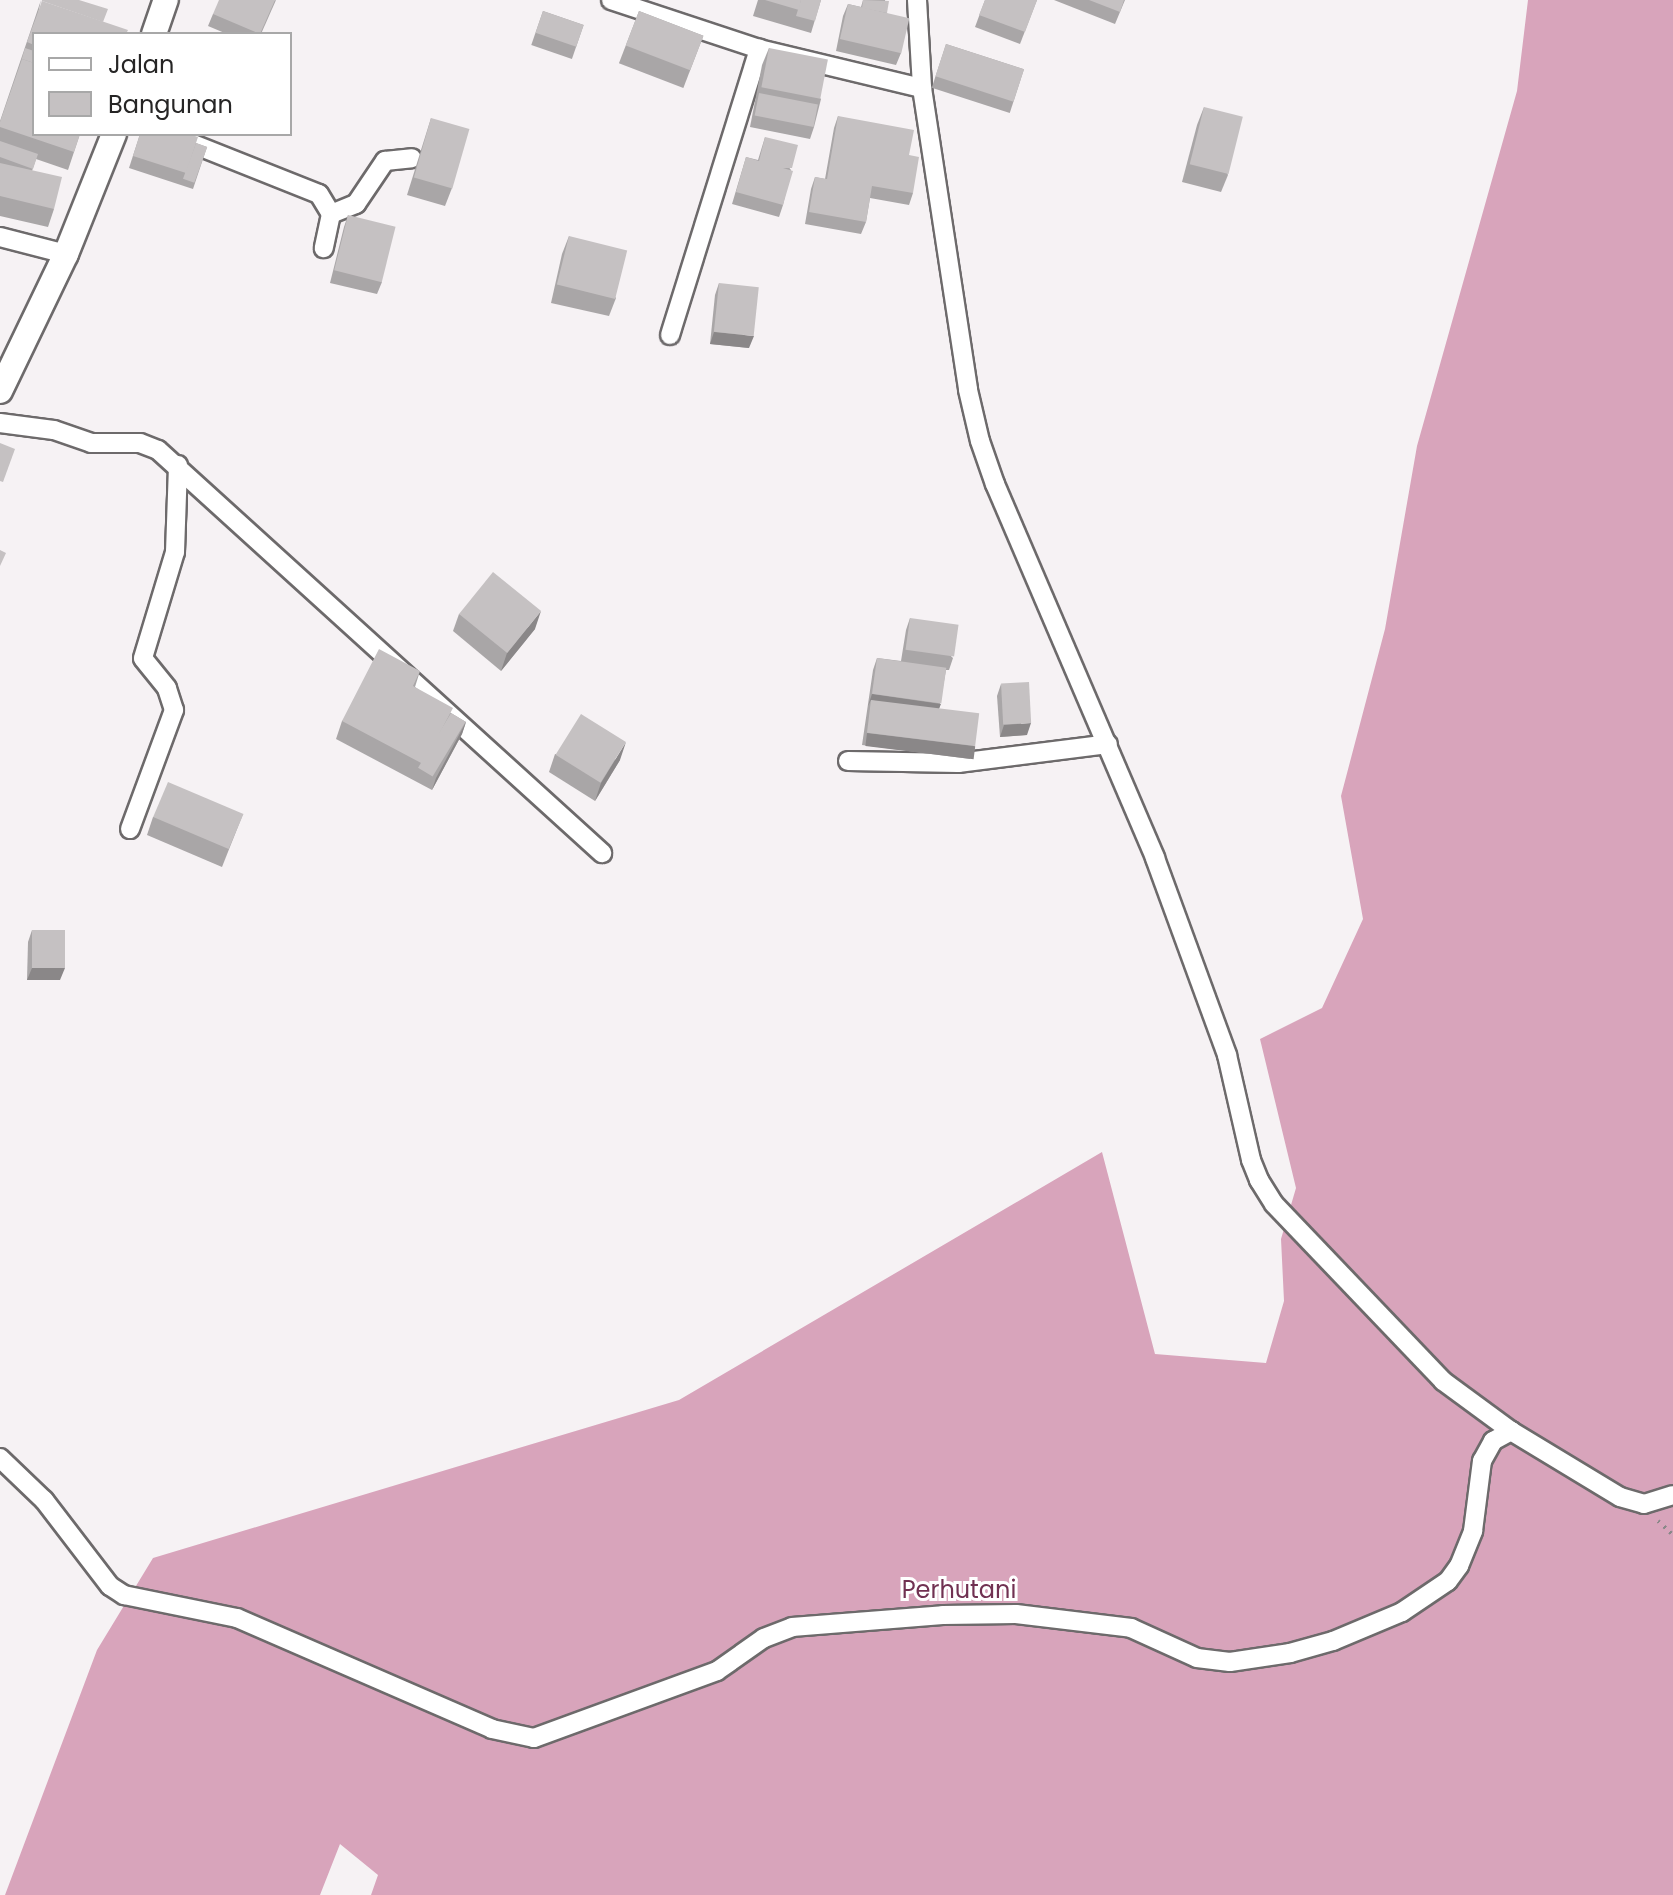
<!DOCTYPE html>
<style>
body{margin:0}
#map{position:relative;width:1673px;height:1895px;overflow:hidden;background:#f6f2f4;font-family:Poppins,sans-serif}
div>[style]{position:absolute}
.forest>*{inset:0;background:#d8a4bb}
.path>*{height:4px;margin-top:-2px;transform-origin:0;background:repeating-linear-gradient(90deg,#8a8889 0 2px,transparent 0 8px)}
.roads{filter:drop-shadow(2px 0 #6d6a6b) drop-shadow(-2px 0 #6d6a6b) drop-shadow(0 2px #6d6a6b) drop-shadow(0 -2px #6d6a6b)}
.minor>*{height:18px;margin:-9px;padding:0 9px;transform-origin:9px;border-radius:9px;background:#fff}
.tertiary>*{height:24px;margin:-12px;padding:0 12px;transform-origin:12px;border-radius:12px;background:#fff}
.wall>*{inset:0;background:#a9a6a7;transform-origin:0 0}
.shaded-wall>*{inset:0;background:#8a8788;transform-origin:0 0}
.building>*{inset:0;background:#c5c1c2;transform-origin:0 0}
span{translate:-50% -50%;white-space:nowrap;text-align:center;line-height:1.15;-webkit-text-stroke:6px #fff;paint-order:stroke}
.park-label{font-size:24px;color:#713152}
.legend{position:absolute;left:32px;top:32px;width:260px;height:104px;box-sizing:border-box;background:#fff;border:2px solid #a8a8a8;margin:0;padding:10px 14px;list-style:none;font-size:24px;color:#262525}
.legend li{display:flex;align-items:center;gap:16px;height:40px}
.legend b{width:40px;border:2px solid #a8a8a8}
</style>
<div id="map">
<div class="forest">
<i style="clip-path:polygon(1528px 0,1673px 0,1673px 1895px,371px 1895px,378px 1875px,340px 1844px,320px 1895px,5px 1895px,97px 1650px,153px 1558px,679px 1400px,1102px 1152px,1155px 1354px,1266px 1363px,1284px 1301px,1281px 1239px,1296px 1188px,1260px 1039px,1322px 1008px,1363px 919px,1341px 796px,1385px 629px,1417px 446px,1517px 91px)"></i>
</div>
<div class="path">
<i style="left:1658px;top:1521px;width:21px;rotate:43deg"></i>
</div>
<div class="roads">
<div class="minor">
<i style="left:611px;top:0;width:156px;rotate:18.3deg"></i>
<i style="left:759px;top:49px;width:168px;rotate:13.5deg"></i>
<i style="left:917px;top:0;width:88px;rotate:86.7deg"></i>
<i style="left:922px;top:88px;width:305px;rotate:81.3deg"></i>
<i style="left:968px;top:390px;width:52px;rotate:76.8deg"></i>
<i style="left:980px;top:441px;width:46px;rotate:70.8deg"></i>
<i style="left:995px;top:484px;width:407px;rotate:66.8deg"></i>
<i style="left:1155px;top:858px;width:210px;rotate:69.9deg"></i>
<i style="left:1227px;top:1055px;width:108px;rotate:77.1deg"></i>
<i style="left:1251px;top:1160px;width:22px;rotate:68deg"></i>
<i style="left:1259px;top:1180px;width:28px;rotate:58deg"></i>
<i style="left:1274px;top:1204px;width:245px;rotate:46.3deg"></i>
<i style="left:1443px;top:1381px;width:84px;rotate:36.3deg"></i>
<i style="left:1511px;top:1431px;width:127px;rotate:31.2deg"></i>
<i style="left:1620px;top:1497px;width:25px;rotate:16deg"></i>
<i style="left:1644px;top:1504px;width:30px;rotate:-17deg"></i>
<i style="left:168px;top:134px;width:162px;rotate:21.7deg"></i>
<i style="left:319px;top:194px;width:23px;rotate:59deg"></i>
<i style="left:331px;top:214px;width:35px;rotate:102deg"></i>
<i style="left:331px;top:214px;width:27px;rotate:-22deg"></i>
<i style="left:356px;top:204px;width:52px;rotate:-56deg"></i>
<i style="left:385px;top:161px;width:27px;rotate:-6deg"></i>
<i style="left:0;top:237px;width:68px;rotate:14.4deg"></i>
<i style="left:670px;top:335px;width:300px;rotate:-72.7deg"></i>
<i style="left:0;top:423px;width:54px;rotate:7.4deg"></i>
<i style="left:54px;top:430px;width:39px;rotate:19deg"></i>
<i style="left:91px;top:443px;width:49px"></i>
<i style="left:140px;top:443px;width:19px;rotate:21deg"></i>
<i style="left:158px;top:450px;width:600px;rotate:42.23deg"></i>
<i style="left:848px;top:761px;width:110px;rotate:1deg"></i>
<i style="left:958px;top:763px;width:151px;rotate:-7.2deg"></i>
<i style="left:130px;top:829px;width:127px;rotate:-69.7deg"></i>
<i style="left:174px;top:710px;width:23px;rotate:-108deg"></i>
<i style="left:167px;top:688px;width:38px;rotate:-129deg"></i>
<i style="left:143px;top:658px;width:111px;rotate:-73.2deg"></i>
<i style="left:175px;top:552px;width:87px;rotate:-88deg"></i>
<i style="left:0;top:1458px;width:61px;rotate:43.7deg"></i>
<i style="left:44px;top:1500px;width:108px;rotate:52.5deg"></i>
<i style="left:110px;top:1586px;width:17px;rotate:33deg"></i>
<i style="left:124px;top:1595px;width:115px;rotate:11.5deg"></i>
<i style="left:237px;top:1618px;width:278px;rotate:23.5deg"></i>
<i style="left:492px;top:1729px;width:43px;rotate:12.1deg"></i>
<i style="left:534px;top:1738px;width:195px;rotate:-20.1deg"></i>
<i style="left:717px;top:1671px;width:57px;rotate:-35.1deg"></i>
<i style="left:764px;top:1638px;width:30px;rotate:-21deg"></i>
<i style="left:792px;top:1627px;width:151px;rotate:-4.5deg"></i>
<i style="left:943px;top:1615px;width:73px;rotate:-0.8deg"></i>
<i style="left:1016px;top:1614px;width:116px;rotate:6.9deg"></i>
<i style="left:1131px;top:1628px;width:72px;rotate:24.4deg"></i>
<i style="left:1197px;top:1658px;width:33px;rotate:7deg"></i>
<i style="left:1230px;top:1662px;width:61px;rotate:-8.5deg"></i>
<i style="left:1290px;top:1653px;width:45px;rotate:-15.6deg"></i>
<i style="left:1333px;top:1641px;width:75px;rotate:-22.8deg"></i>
<i style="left:1402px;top:1612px;width:55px;rotate:-34deg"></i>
<i style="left:1448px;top:1581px;width:19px;rotate:-54deg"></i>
<i style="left:1459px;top:1566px;width:38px;rotate:-68deg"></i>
<i style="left:1473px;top:1531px;width:71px;rotate:-82.7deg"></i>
<i style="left:1482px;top:1461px;width:23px;rotate:-61deg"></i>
<i style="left:1493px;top:1441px;width:21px;rotate:-29deg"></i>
</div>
<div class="tertiary">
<i style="left:154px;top:34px;width:36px;rotate:-71deg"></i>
<i style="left:0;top:391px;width:152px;rotate:-64.3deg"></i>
<i style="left:66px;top:254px;width:129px;rotate:-68.2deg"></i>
</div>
</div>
<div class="wall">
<i style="clip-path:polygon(41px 0,34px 34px,34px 134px,80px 134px,68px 170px,36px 159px,32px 171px,54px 209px,48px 227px,0 216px,0 121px)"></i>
<i style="clip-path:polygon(276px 0,261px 34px,227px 34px,208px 26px,213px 14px)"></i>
<i style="clip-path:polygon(758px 0,821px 0,811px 33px,753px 16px)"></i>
<i style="clip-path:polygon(863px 0,885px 0,887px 13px,901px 53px,896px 65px,836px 51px,843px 16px,848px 4px,861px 7px)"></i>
<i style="clip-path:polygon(985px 0,1037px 0,1020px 44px,975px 27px)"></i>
<i style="clip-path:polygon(1054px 0,1125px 0,1115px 24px)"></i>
<i style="left:543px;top:11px;width:43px;height:36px;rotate:19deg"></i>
<i style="left:639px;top:11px;width:69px;height:56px;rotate:21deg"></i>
<i style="left:946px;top:44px;width:82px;height:46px;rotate:18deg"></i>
<i style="clip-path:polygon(769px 48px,821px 99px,814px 127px,810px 139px,750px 127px,762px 65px)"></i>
<i style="clip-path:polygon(1204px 107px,1228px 175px,1221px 192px,1182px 182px,1197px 125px)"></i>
<i style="clip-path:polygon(838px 116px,909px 155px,913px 193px,909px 205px,870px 198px,866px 222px,861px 234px,805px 224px,811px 189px,815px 177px,825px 179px,834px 128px)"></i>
<i style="clip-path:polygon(431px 118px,452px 188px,445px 206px,407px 195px)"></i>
<i style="clip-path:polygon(140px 134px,196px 143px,207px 147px,193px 189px,129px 168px)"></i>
<i style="clip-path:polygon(765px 137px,791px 170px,783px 205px,779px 217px,732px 204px,746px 157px,758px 160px)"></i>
<i style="clip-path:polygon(348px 215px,382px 282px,377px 294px,330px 283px,344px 227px)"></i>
<i style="clip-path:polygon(569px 236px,616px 298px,609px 316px,551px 303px,562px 254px)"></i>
<i style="clip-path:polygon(719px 283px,749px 348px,710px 344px,715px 295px)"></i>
<i style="clip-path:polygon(459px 614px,535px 629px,501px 671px,453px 631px)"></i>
<i style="clip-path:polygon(910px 618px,953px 658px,949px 670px,946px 670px,939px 709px,975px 747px,970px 759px,862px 745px,873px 670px,877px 658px,901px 661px,906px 630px)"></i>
<i style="clip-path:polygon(420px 671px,415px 687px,451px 713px,466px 722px,462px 734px,432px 790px,336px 739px,342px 721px)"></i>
<i style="clip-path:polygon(1001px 684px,1027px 735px,1000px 737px,997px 696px)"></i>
<i style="clip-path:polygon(555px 754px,620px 760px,595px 801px,549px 772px)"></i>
<i style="clip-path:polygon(243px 814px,222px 867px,147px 835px,153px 817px)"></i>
<i style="clip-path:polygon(32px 930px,60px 980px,27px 980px,28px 942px)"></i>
</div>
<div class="shaded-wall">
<i style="clip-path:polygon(714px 332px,754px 336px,749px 348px,710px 344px)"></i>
<i style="clip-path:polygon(541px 611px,535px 629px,501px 671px,507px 653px)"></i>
<i style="clip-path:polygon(872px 694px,941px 704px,936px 716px,871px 700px,868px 706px)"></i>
<i style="clip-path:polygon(466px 722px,462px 734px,432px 790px,436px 778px)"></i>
<i style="clip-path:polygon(1031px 723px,1027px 735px,1000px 737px,1004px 725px)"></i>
<i style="left:867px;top:733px;width:109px;height:13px;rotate:7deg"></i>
<i style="clip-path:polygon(626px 742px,620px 760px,595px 801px,601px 783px)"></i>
<i style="clip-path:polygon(32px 968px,65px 968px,60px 980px,27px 980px)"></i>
</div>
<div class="building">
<i style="clip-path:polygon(42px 0,79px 0,108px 9px,103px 22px,42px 1px,40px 7px)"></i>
<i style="clip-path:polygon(219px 0,275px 0,260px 34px,213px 14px)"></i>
<i style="clip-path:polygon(765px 0,801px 0,799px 10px)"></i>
<i style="clip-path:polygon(801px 0,821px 0,815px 21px,796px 16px)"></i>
<i style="clip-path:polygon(863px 0,889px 1px,887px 13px,862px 8px)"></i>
<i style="clip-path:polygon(985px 0,1037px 0,1025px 32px,979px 15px)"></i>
<i style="clip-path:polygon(1089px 0,1124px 0,1120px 12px)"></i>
<i style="clip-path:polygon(42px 1px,128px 30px,126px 34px,34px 34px,34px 45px,27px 42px)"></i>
<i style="left:848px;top:4px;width:63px;height:36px;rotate:13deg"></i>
<i style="left:543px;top:11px;width:43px;height:23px;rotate:19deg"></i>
<i style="left:639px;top:11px;width:69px;height:37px;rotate:21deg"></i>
<i style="left:946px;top:44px;width:82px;height:34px;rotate:18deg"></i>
<i style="clip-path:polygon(25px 48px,34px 51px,34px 63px,22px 59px,20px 65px)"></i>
<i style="left:769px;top:48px;width:60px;height:40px;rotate:11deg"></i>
<i style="clip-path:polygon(22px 59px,34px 63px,34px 134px,80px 134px,74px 152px,0 127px,0 122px)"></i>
<i style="left:759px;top:93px;width:60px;height:23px;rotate:11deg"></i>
<i style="left:1204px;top:107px;width:40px;height:59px;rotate:14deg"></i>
<i style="clip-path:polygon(838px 116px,914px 130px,909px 155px,919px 157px,913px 193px,872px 186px,866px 222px,809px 212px,815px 177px,827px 179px)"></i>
<i style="left:431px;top:118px;width:40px;height:62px;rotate:16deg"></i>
<i style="clip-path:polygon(140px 134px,189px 134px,198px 137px,186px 173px,133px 156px)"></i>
<i style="clip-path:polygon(765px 137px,798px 145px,792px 168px,783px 168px,793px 171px,783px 205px,736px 192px,746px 157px,759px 161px)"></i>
<i style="clip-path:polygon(0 141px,38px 154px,33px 169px,0 157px)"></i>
<i style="left:196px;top:143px;width:12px;height:38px;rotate:20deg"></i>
<i style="clip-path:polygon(0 163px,62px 177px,54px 209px,0 196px)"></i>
<i style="left:348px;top:215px;width:49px;height:57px;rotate:14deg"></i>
<i style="left:569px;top:236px;width:60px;height:50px;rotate:14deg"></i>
<i style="left:719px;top:283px;width:40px;height:49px;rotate:6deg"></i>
<i style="clip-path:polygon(0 443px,15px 449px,3px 482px,0 481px)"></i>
<i style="clip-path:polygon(0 550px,6px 553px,0 566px)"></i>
<i style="left:493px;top:572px;width:62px;height:54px;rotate:39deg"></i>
<i style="left:910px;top:618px;width:49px;height:32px;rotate:8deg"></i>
<i style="clip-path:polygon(379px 649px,420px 671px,413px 686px,453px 708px,423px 764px,342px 721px)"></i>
<i style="left:877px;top:658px;width:70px;height:36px;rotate:8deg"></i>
<i style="left:1029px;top:682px;width:41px;height:28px;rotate:87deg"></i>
<i style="left:871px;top:700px;width:109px;height:33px;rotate:7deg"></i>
<i style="left:451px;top:713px;width:17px;height:64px;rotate:31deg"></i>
<i style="left:581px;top:714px;width:53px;height:48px;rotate:32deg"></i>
<i style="left:168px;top:782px;width:82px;height:38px;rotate:23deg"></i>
<i style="left:32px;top:930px;width:33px;height:38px"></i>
</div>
<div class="park-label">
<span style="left:959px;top:1590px">Perhutani</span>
</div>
<ul class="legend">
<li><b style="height:10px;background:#fff"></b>Jalan</li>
<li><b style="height:22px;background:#c5c1c2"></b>Bangunan</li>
</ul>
</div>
